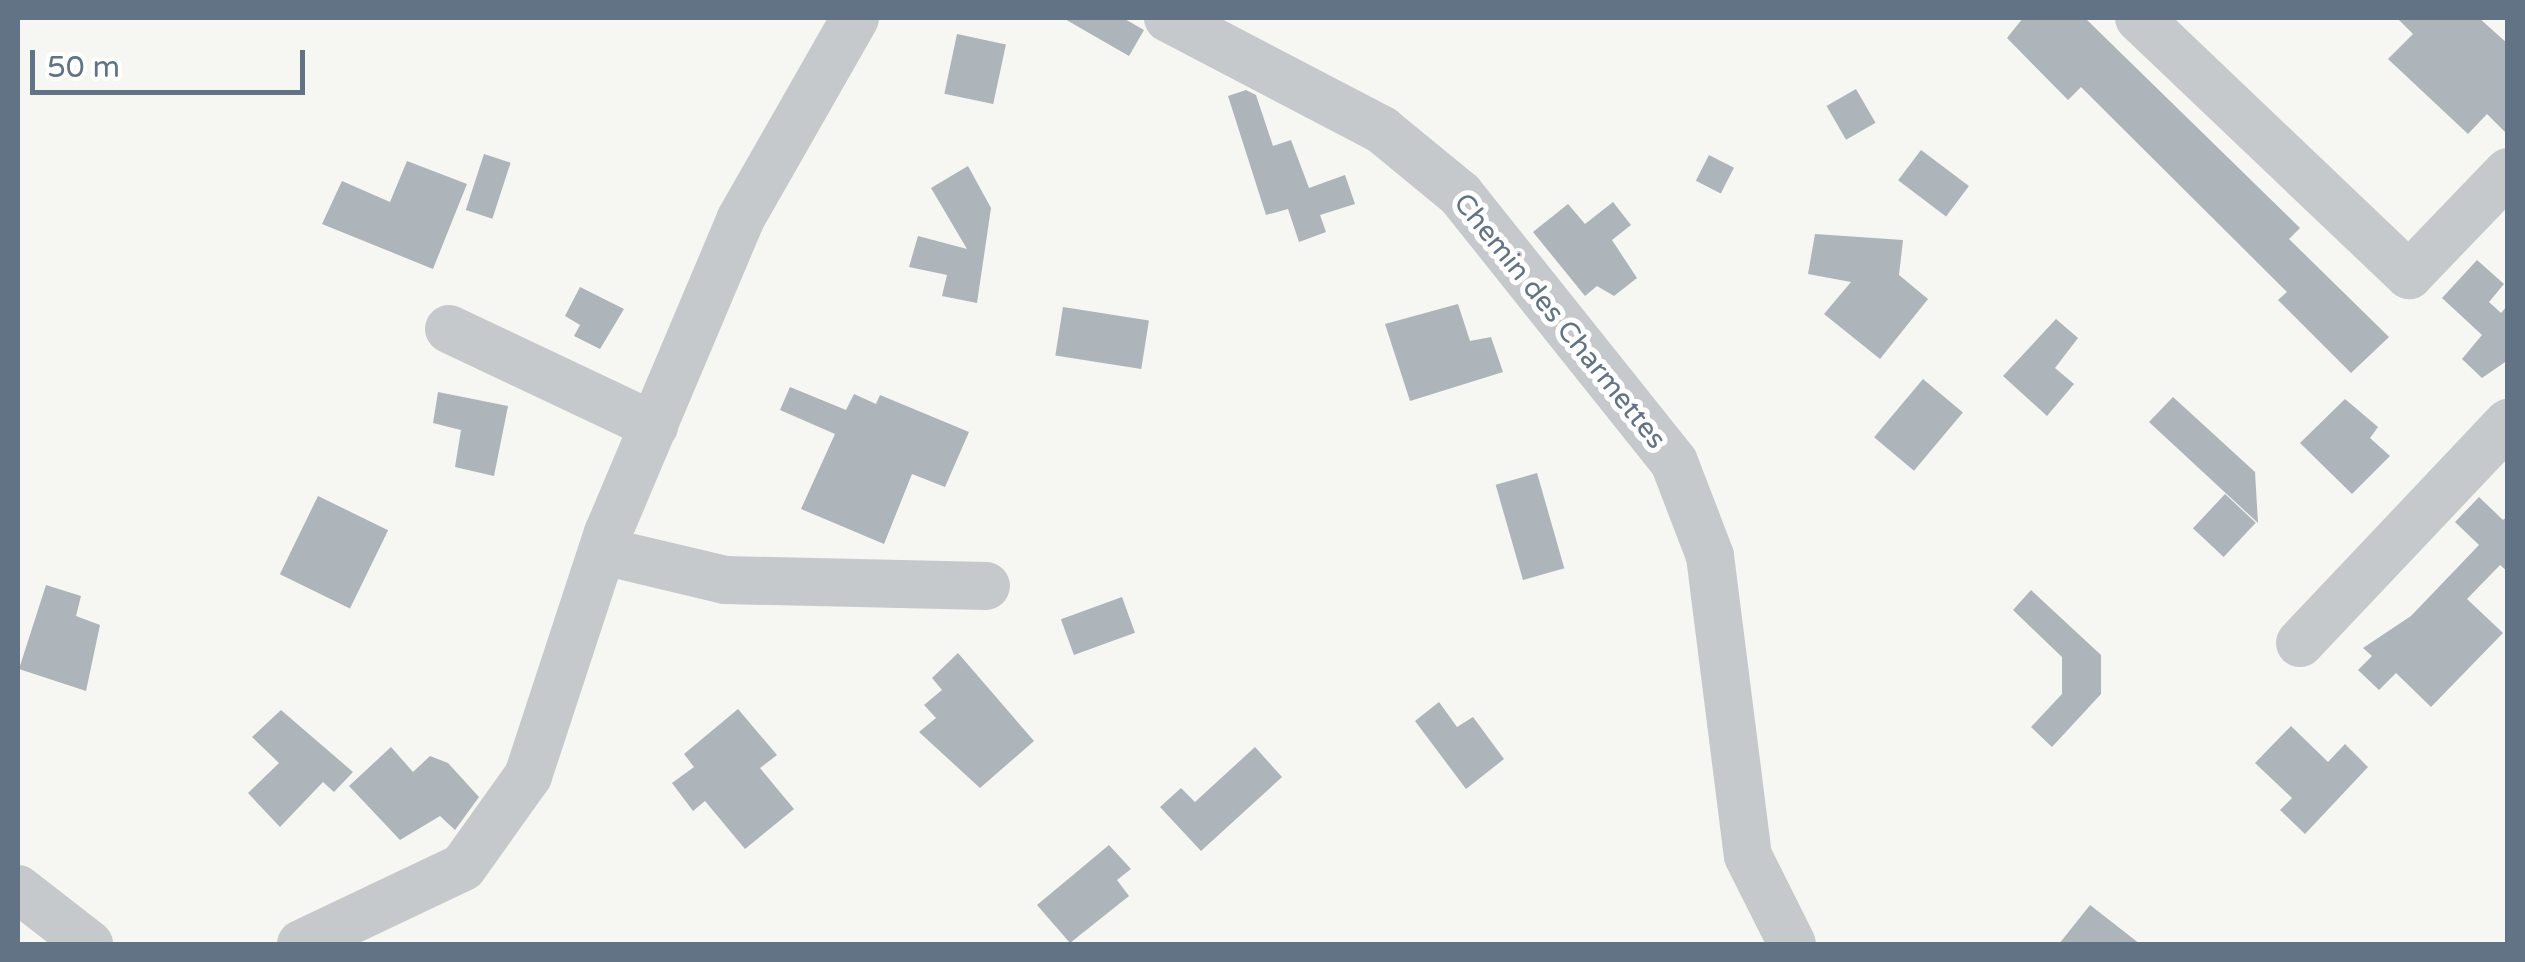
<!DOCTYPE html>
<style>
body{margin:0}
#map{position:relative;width:2525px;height:962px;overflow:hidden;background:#f6f6f2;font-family:"Varela Round",sans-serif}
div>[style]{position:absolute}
.building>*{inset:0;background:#adb4ba;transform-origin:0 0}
.minor>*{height:48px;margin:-24px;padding:0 24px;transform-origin:24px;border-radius:24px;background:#c5c9cc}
span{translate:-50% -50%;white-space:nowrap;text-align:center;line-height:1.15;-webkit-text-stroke:10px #fff;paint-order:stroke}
.street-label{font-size:28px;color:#627385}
.frame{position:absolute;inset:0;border:20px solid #627385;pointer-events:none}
.scale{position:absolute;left:30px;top:50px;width:275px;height:45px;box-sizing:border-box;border:5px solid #627385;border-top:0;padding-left:12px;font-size:30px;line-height:35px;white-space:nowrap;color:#627385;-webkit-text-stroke:8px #fff;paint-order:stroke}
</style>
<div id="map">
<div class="building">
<i style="clip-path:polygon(1063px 18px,1123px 18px,1144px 30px,1129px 56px)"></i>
<i style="clip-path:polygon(2023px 18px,2085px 18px,2300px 228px,2289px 239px,2389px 337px,2351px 373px,2278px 300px,2287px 292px,2081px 87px,2068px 100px,2007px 38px)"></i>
<i style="clip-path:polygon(2397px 18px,2479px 18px,2508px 44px,2508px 135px,2487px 114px,2468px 134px,2388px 59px,2413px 34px)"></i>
<i style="left:957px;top:34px;width:50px;height:61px;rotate:12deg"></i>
<i style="left:1856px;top:89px;width:39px;height:34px;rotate:60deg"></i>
<i style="clip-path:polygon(1246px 90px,1256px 95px,1273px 146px,1291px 140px,1309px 188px,1345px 175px,1355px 204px,1320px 215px,1326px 232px,1299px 242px,1288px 209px,1266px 215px,1228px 96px)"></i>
<i style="left:1921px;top:150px;width:60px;height:38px;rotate:37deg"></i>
<i style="left:484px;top:154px;width:28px;height:59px;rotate:18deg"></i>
<i style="left:1709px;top:155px;width:28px;height:29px;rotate:27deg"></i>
<i style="clip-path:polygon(407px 161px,467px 184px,433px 269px,322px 224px,342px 181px,390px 202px)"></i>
<i style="clip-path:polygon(968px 166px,991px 208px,977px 303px,942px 296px,947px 275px,909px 267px,918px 236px,967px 249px,931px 188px)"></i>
<i style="clip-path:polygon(1613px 202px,1631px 225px,1612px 240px,1637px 278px,1614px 296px,1597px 286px,1585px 296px,1533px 232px,1568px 204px,1585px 224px)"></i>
<i style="clip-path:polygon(1815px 234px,1903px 240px,1899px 275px,1928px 299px,1880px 359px,1824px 314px,1851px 282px,1808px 274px)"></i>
<i style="clip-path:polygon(2477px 260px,2504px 284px,2489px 302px,2501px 313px,2508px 305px,2508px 360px,2482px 378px,2462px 359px,2482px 335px,2442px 298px)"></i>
<i style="clip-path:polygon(580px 287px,624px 309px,600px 349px,574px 336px,580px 325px,565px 316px)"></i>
<i style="clip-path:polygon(1458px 304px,1470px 341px,1491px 337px,1503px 372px,1410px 401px,1385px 324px)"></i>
<i style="left:1063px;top:307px;width:87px;height:49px;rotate:9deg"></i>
<i style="clip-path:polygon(2056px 319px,2078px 338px,2055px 368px,2074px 384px,2047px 416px,2003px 376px)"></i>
<i style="left:1923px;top:379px;width:52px;height:76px;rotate:40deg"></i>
<i style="clip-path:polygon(790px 387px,846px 410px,854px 394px,876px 404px,880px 395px,969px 432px,945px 487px,912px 474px,884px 544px,801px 509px,835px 434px,780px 410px)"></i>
<i style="clip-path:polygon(438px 392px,508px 406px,494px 476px,455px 467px,461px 430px,433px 423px)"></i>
<i style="clip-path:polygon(2173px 397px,2255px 472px,2258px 523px,2149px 422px)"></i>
<i style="clip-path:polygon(2345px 399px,2378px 427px,2370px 438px,2390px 456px,2352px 494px,2300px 443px)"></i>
<i style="left:1537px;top:473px;width:99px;height:43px;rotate:74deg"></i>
<i style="left:2225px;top:494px;width:42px;height:47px;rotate:43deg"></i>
<i style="left:318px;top:496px;width:78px;height:87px;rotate:26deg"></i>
<i style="clip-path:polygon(2479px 497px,2503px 520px,2508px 516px,2508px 572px,2500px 565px,2467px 599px,2503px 633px,2431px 707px,2396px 673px,2379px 690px,2358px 670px,2372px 656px,2363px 648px,2411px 616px,2479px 545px,2455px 522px)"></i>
<i style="clip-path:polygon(46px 585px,81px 596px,76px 616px,100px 625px,86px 691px,19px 669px)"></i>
<i style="clip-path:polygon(2031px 590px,2101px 655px,2101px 694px,2052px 747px,2031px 727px,2062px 694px,2062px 657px,2013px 610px)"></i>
<i style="left:1122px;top:597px;width:38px;height:65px;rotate:70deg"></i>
<i style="clip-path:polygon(958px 653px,1034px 741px,980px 788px,919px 732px,936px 718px,924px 705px,942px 690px,932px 678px)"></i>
<i style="clip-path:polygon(1439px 702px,1457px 727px,1473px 717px,1504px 759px,1466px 789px,1415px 721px)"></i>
<i style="clip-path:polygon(738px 709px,777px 755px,760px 768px,794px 809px,745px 849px,705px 801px,693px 811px,672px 783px,694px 767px,684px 754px)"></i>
<i style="clip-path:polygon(281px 710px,353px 772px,334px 792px,323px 782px,280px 827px,248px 793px,279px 763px,252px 737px)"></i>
<i style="clip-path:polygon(2291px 726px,2328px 762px,2345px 744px,2368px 767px,2305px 834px,2280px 810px,2292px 798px,2255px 763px)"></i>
<i style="clip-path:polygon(391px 747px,413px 772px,430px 756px,448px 763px,479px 797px,455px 830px,440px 816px,400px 840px,349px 786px)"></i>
<i style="clip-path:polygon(1255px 747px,1282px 777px,1201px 851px,1160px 807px,1181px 788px,1195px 802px)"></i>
<i style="clip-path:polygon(1109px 845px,1131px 869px,1117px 880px,1129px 896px,1070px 943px,1037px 905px)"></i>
<i style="clip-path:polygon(2090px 905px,2140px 944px,2059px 944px)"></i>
</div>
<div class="minor">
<i style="left:1168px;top:18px;width:242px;rotate:27.6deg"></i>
<i style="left:1382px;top:130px;width:101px;rotate:39.4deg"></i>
<i style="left:1460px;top:194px;width:343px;rotate:51.4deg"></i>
<i style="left:1674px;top:462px;width:101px;rotate:69deg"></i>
<i style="left:1710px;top:556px;width:302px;rotate:82.8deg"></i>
<i style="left:1748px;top:856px;width:98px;rotate:63.4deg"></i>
<i style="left:2139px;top:18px;width:373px;rotate:43.6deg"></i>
<i style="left:2409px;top:275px;width:143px;rotate:-46.1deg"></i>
<i style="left:449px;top:329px;width:227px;rotate:25.3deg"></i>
<i style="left:603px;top:551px;width:125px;rotate:13.4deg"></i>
<i style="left:725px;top:580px;width:261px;rotate:1.3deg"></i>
<i style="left:2300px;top:643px;width:303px;rotate:-46.6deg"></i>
<i style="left:18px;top:889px;width:90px;rotate:37.8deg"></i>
<i style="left:301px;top:944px;width:179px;rotate:-25.4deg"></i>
<i style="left:463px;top:867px;width:112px;rotate:-54.5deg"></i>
<i style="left:528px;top:776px;width:256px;rotate:-71.8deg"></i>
<i style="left:608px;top:533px;width:340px;rotate:-67.1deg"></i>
<i style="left:740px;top:220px;width:232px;rotate:-60.3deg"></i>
</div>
<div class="street-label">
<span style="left:1560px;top:321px;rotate:51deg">Chemin des Charmettes</span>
</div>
<div class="frame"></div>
<div class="scale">50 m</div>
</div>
